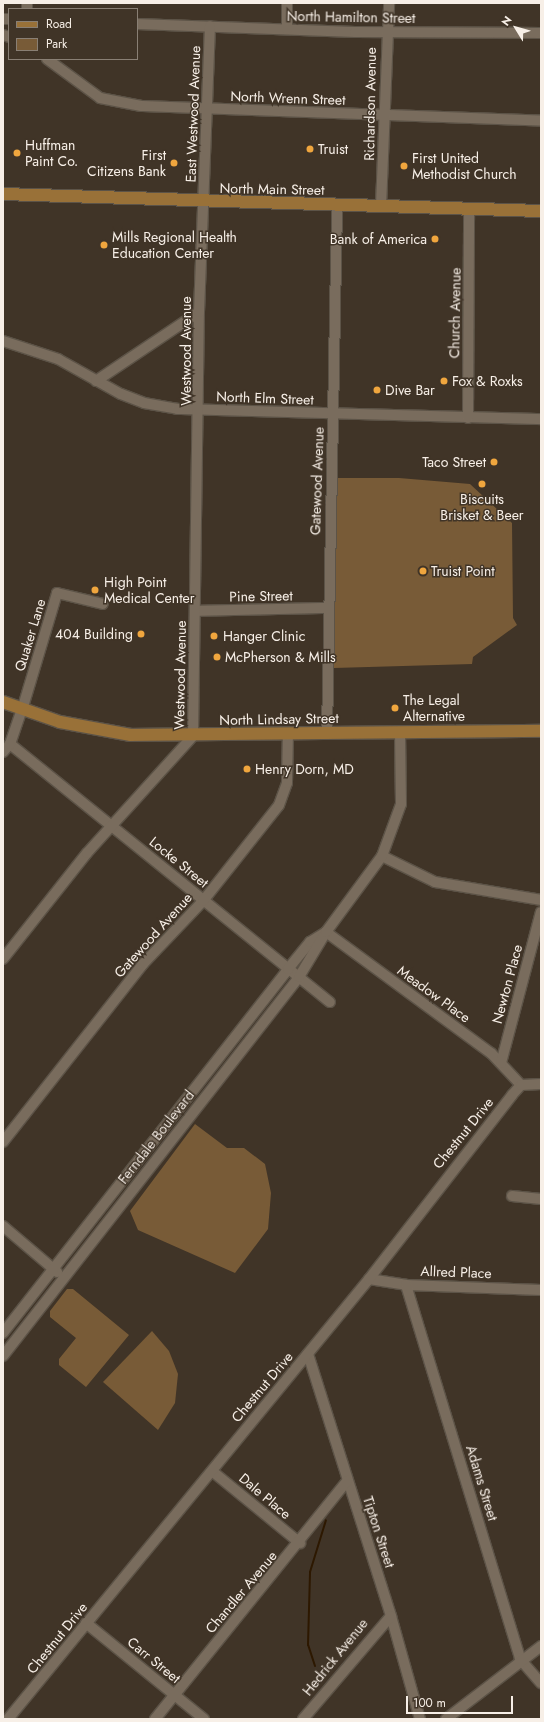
<!DOCTYPE html>
<style>
body{margin:0}
#map{position:relative;width:544px;height:1722px;overflow:hidden;background:#403427;font-family:Jost,sans-serif}
div>[style]{position:absolute}
.green>*{inset:0;background:#785b37}
.stream>*{height:2px;margin:-1px;padding:0 1px;transform-origin:1px;border-radius:1px;background:#2d1800}
.roads{filter:drop-shadow(1px 0 #5c5347) drop-shadow(-1px 0 #5c5347) drop-shadow(0 1px #5c5347) drop-shadow(0 -1px #5c5347)}
.minor>*{height:10px;margin:-5px;padding:0 5px;transform-origin:5px;border-radius:5px;background:#796c5d}
.major>*{height:12px;margin:-6px;padding:0 6px;transform-origin:6px;border-radius:6px;background:#997138}
.dots>*{width:11px;height:11px;translate:-50% -50%;box-sizing:border-box;border:2px solid #403427;border-radius:50%}
span{translate:-50% -50%;white-space:nowrap;text-align:center;line-height:1.15;-webkit-text-stroke:3px #403427;paint-order:stroke}
.street-label{font-size:14px;color:#f7efe7}
.poi-label{font-size:14px;color:#f7efe7}
.left{translate:0 -50%;text-align:left}
.right{translate:-100% -50%;text-align:right}
.frame{position:absolute;inset:0;border:4px solid #f7efe7;pointer-events:none}
.legend{position:absolute;left:8px;top:8px;width:130px;height:52px;box-sizing:border-box;background:#403427;border:1px solid #897f74;margin:0;padding:5px 7px;list-style:none;font-size:12px;color:#f7efe7}
.legend li{display:flex;align-items:center;gap:8px;height:20px}
.legend b{width:20px;border:1px solid #897f74}
.north{position:absolute;left:496px;top:8px;width:40px;height:40px;-webkit-text-stroke:3px #403427;paint-order:stroke;rotate:307deg;font-size:11px;font-weight:700;line-height:16px;text-align:center;color:#f7efe7}
.north::after{content:'';display:block;margin:auto;width:14px;height:18px;background:#f7efe7;clip-path:polygon(50% 0,100% 100%,50% 72%,0 100%)}
.scale{position:absolute;left:406px;top:1696px;width:107px;height:18px;box-sizing:border-box;border:2px solid #f7efe7;border-top:0;padding-left:5px;font-size:12px;line-height:14px;white-space:nowrap;color:#f7efe7;-webkit-text-stroke:3px #403427;paint-order:stroke}
</style>
<div id="map">
<div class="green">
<i style="clip-path:polygon(334px 478px,399px 478px,470px 484px,512px 523px,513px 618px,517px 625px,473px 657px,472px 664px,334px 668px)"></i>
<i style="clip-path:polygon(195px 1124px,227px 1148px,244px 1148px,265px 1164px,271px 1193px,268px 1229px,235px 1273px,138px 1230px,130px 1211px)"></i>
<i style="clip-path:polygon(67px 1289px,73px 1289px,129px 1335px,86px 1387px,59px 1365px,59px 1359px,76px 1338px,50px 1317px,50px 1311px)"></i>
<i style="clip-path:polygon(152px 1331px,169px 1351px,178px 1374px,175px 1403px,158px 1430px,103px 1382px)"></i>
</div>
<div class="stream">
<i style="left:315px;top:1666px;width:22px;rotate:-108deg"></i>
<i style="left:308px;top:1645px;width:73px;rotate:-88.4deg"></i>
<i style="left:310px;top:1572px;width:54px;rotate:-72.9deg"></i>
</div>
<div class="roads">
<div class="minor">
<i style="left:27px;top:9px;width:6px;rotate:-90deg"></i>
<i style="left:3px;top:19px;width:6px"></i>
<i style="left:137px;top:24px;width:218px;rotate:2.1deg"></i>
<i style="left:355px;top:32px;width:186px;rotate:0.3deg"></i>
<i style="left:287px;top:29px;width:26px;rotate:-90deg"></i>
<i style="left:3px;top:35px;width:6px;rotate:18deg"></i>
<i style="left:47px;top:59px;width:66px;rotate:36.3deg"></i>
<i style="left:100px;top:98px;width:42px;rotate:11deg"></i>
<i style="left:141px;top:106px;width:400px;rotate:2.1deg"></i>
<i style="left:381px;top:206px;width:203px;rotate:-87.7deg"></i>
<i style="left:3px;top:341px;width:58px;rotate:18.1deg"></i>
<i style="left:58px;top:359px;width:72px;rotate:29.1deg"></i>
<i style="left:121px;top:394px;width:25px;rotate:21deg"></i>
<i style="left:144px;top:403px;width:34px;rotate:10deg"></i>
<i style="left:177px;top:409px;width:364px;rotate:1.6deg"></i>
<i style="left:96px;top:381px;width:124px;rotate:-33.8deg"></i>
<i style="left:468px;top:418px;width:210px;rotate:-89.7deg"></i>
<i style="left:195px;top:611px;width:133px;rotate:-1.3deg"></i>
<i style="left:327px;top:733px;width:528px;rotate:-88.91deg"></i>
<i style="left:10px;top:744px;width:411px;rotate:38.9deg"></i>
<i style="left:3px;top:752px;width:11px;rotate:-49deg"></i>
<i style="left:10px;top:744px;width:36px;rotate:-71deg"></i>
<i style="left:22px;top:710px;width:122px;rotate:-73.3deg"></i>
<i style="left:57px;top:593px;width:47px;rotate:13.4deg"></i>
<i style="left:382px;top:856px;width:59px;rotate:26.1deg"></i>
<i style="left:435px;top:882px;width:108px;rotate:9.6deg"></i>
<i style="left:326px;top:932px;width:205px;rotate:36.3deg"></i>
<i style="left:491px;top:1053px;width:44px;rotate:46.8deg"></i>
<i style="left:3px;top:959px;width:135px;rotate:-51.6deg"></i>
<i style="left:87px;top:853px;width:158px;rotate:-47.8deg"></i>
<i style="left:193px;top:736px;width:424px;rotate:-89.2deg"></i>
<i style="left:199px;top:312px;width:286px;rotate:-87.8deg"></i>
<i style="left:501px;top:1063px;width:156px;rotate:-75.2deg"></i>
<i style="left:3px;top:1142px;width:226px;rotate:-51.8deg"></i>
<i style="left:143px;top:964px;width:87px;rotate:-46.4deg"></i>
<i style="left:203px;top:901px;width:122px;rotate:-51.6deg"></i>
<i style="left:279px;top:805px;width:23px;rotate:-70deg"></i>
<i style="left:287px;top:783px;width:50px;rotate:-88.9deg"></i>
<i style="left:512px;top:1196px;width:29px;rotate:6deg"></i>
<i style="left:3px;top:1226px;width:71px;rotate:40.4deg"></i>
<i style="left:369px;top:1279px;width:37px;rotate:9deg"></i>
<i style="left:406px;top:1285px;width:135px;rotate:2.1deg"></i>
<i style="left:406px;top:1285px;width:391px;rotate:73deg"></i>
<i style="left:520px;top:1659px;width:32px;rotate:49deg"></i>
<i style="left:3px;top:1333px;width:462px;rotate:-51.9deg"></i>
<i style="left:288px;top:969px;width:35px;rotate:-51deg"></i>
<i style="left:310px;top:942px;width:19px;rotate:-32deg"></i>
<i style="left:308px;top:1354px;width:275px;rotate:72.4deg"></i>
<i style="left:391px;top:1616px;width:107px;rotate:74.3deg"></i>
<i style="left:3px;top:1356px;width:481px;rotate:-52deg"></i>
<i style="left:299px;top:977px;width:52px;rotate:-59deg"></i>
<i style="left:326px;top:932px;width:94px;rotate:-53.6deg"></i>
<i style="left:382px;top:856px;width:55px;rotate:-69.9deg"></i>
<i style="left:401px;top:804px;width:72px;rotate:-90.8deg"></i>
<i style="left:212px;top:1471px;width:114px;rotate:39.3deg"></i>
<i style="left:86px;top:1623px;width:152px;rotate:39.1deg"></i>
<i style="left:8px;top:1719px;width:569px;rotate:-50.63deg"></i>
<i style="left:369px;top:1279px;width:233px;rotate:-52.1deg"></i>
<i style="left:512px;top:1095px;width:13px;rotate:-48deg"></i>
<i style="left:521px;top:1085px;width:20px;rotate:-3deg"></i>
<i style="left:155px;top:1719px;width:306px;rotate:-51.1deg"></i>
<i style="left:303px;top:1719px;width:135px;rotate:-49.5deg"></i>
<i style="left:446px;top:1719px;width:120px;rotate:-37.5deg"></i>
</div>
<div class="major">
<i style="left:3px;top:194px;width:538px;rotate:1.81deg"></i>
<i style="left:3px;top:702px;width:60px;rotate:19.3deg"></i>
<i style="left:60px;top:722px;width:72px;rotate:10.4deg"></i>
<i style="left:131px;top:735px;width:410px;rotate:-0.6deg"></i>
</div>
</div>
<div class="dots">
<i style="left:310px;top:149px;background:#f0a63e"></i>
<i style="left:17px;top:153px;background:#f0a63e"></i>
<i style="left:174px;top:163px;background:#f0a63e"></i>
<i style="left:404px;top:166px;background:#f0a63e"></i>
<i style="left:435px;top:239px;background:#f0a63e"></i>
<i style="left:104px;top:245px;background:#f0a63e"></i>
<i style="left:444px;top:381px;background:#f0a63e"></i>
<i style="left:377px;top:390px;background:#f0a63e"></i>
<i style="left:494px;top:462px;background:#f0a63e"></i>
<i style="left:482px;top:484px;background:#f0a63e"></i>
<i style="left:423px;top:571px;background:#f0a63e"></i>
<i style="left:95px;top:590px;background:#f0a63e"></i>
<i style="left:141px;top:634px;background:#f0a63e"></i>
<i style="left:214px;top:636px;background:#f0a63e"></i>
<i style="left:217px;top:657px;background:#f0a63e"></i>
<i style="left:395px;top:708px;background:#f0a63e"></i>
<i style="left:247px;top:769px;background:#f0a63e"></i>
</div>
<div class="street-label">
<span style="left:351px;top:17px;rotate:1deg">North Hamilton Street</span>
<span style="left:288px;top:98px;rotate:2deg">North Wrenn Street</span>
<span style="left:370px;top:104px;rotate:-89deg">Richardson Avenue</span>
<span style="left:193px;top:114px;rotate:-88deg">East Westwood Avenue</span>
<span style="left:272px;top:189px;rotate:1deg">North Main Street</span>
<span style="left:455px;top:313px;rotate:-89deg">Church Avenue</span>
<span style="left:186px;top:351px;rotate:-90deg">Westwood Avenue</span>
<span style="left:265px;top:398px;rotate:2deg">North Elm Street</span>
<span style="left:317px;top:481px;rotate:-88deg">Gatewood Avenue</span>
<span style="left:261px;top:596px;rotate:-1deg">Pine Street</span>
<span style="left:30px;top:635px;rotate:-73deg">Quaker Lane</span>
<span style="left:180px;top:675px;rotate:-89deg">Westwood Avenue</span>
<span style="left:279px;top:719px;rotate:-1deg">North Lindsay Street</span>
<span style="left:179px;top:862px;rotate:39deg">Locke Street</span>
<span style="left:153px;top:935px;rotate:-48deg">Gatewood Avenue</span>
<span style="left:507px;top:984px;rotate:-75deg">Newton Place</span>
<span style="left:434px;top:994px;rotate:36deg">Meadow Place</span>
<span style="left:463px;top:1133px;rotate:-51deg">Chestnut Drive</span>
<span style="left:156px;top:1137px;rotate:-52deg">Ferndale Boulevard</span>
<span style="left:456px;top:1272px;rotate:2deg">Allred Place</span>
<span style="left:262px;top:1387px;rotate:-50deg">Chestnut Drive</span>
<span style="left:482px;top:1483px;rotate:73deg">Adams Street</span>
<span style="left:265px;top:1496px;rotate:40deg">Dale Place</span>
<span style="left:379px;top:1532px;rotate:72deg">Tipton Street</span>
<span style="left:241px;top:1592px;rotate:-50deg">Chandler Avenue</span>
<span style="left:57px;top:1638px;rotate:-51deg">Chestnut Drive</span>
<span style="left:335px;top:1657px;rotate:-51deg">Hedrick Avenue</span>
<span style="left:154px;top:1660px;rotate:39deg">Carr Street</span>
</div>
<div class="poi-label">
<span class="left" style="left:25px;top:153px">Huffman<br>Paint Co.</span>
<span class="left" style="left:318px;top:149px">Truist</span>
<span class="right" style="left:166px;top:163px">First<br>Citizens Bank</span>
<span class="left" style="left:412px;top:166px">First United<br>Methodist Church</span>
<span class="left" style="left:112px;top:245px">Mills Regional Health<br>Education Center</span>
<span class="right" style="left:427px;top:239px">Bank of America</span>
<span class="left" style="left:452px;top:381px">Fox &amp; Roxks</span>
<span class="left" style="left:385px;top:390px">Dive Bar</span>
<span class="right" style="left:486px;top:462px">Taco Street</span>
<span style="left:482px;top:507px">Biscuits<br>Brisket &amp; Beer</span>
<span class="left" style="left:431px;top:571px">Truist Point</span>
<span class="left" style="left:104px;top:590px">High Point<br>Medical Center</span>
<span class="right" style="left:133px;top:634px">404 Building</span>
<span class="left" style="left:223px;top:636px">Hanger Clinic</span>
<span class="left" style="left:225px;top:657px">McPherson &amp; Mills</span>
<span class="left" style="left:403px;top:708px">The Legal<br>Alternative</span>
<span class="left" style="left:255px;top:769px">Henry Dorn, MD</span>
</div>
<div class="frame"></div>
<ul class="legend">
<li><b style="height:5px;background:#997138"></b>Road</li>
<li><b style="height:11px;background:#785b37"></b>Park</li>
</ul>
<div class="north">N</div>
<div class="scale">100 m</div>
</div>
